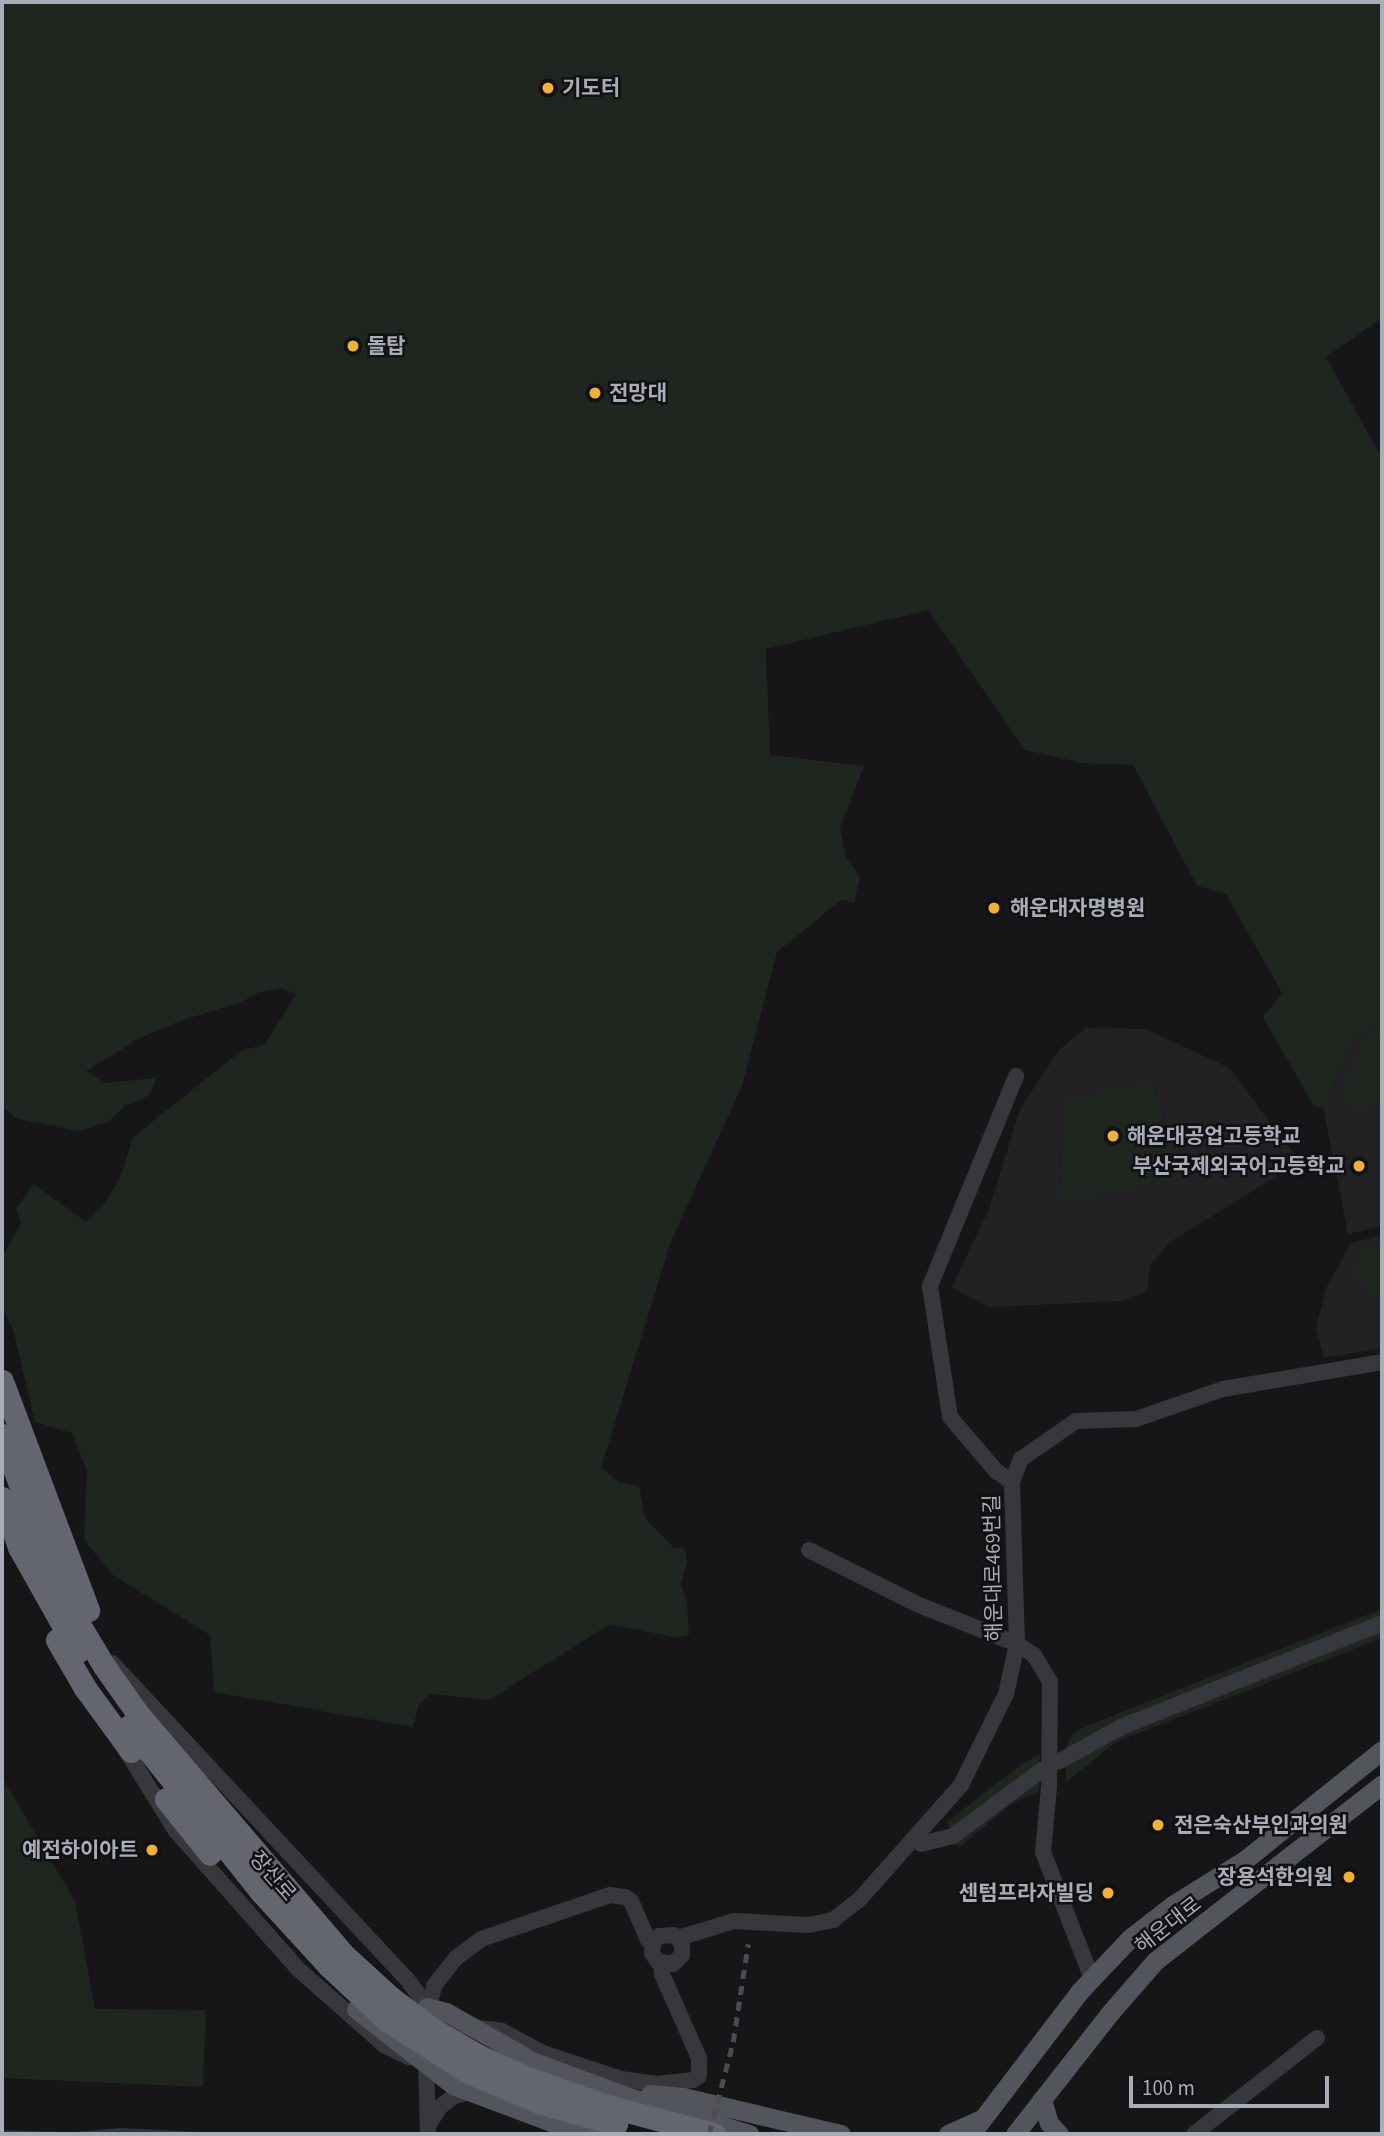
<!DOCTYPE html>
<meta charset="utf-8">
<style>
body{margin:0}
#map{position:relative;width:1384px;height:2136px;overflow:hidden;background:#161618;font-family:"Source Sans 3","Noto Sans KR",sans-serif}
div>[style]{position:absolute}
.built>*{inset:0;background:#222225}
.green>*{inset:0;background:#1e261f}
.stream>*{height:4.5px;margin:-2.25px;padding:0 2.25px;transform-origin:2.25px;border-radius:2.25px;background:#2c353c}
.minor>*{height:16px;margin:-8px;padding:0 8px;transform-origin:8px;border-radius:8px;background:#37383d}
.major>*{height:19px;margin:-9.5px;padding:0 9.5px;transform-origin:9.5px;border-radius:9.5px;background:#53555c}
.highway>*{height:23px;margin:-11.5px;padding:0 11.5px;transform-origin:11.5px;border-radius:11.5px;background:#63666e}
.rail>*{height:4.5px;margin-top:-2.25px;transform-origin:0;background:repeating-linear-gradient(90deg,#4a4c52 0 9px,transparent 0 16px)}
.dots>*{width:19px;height:19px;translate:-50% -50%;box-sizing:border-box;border:4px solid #111113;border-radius:50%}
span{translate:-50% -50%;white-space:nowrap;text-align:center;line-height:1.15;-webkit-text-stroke:5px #111113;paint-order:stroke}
.poi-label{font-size:21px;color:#a8adb8;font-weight:700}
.left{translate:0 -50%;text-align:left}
.right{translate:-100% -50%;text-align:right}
.street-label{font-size:21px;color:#a8adb8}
.frame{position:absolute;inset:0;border:4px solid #a8adb8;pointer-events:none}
.scale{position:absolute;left:1129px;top:2076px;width:200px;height:32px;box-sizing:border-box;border:4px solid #a8adb8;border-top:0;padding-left:9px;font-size:21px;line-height:24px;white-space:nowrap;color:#a8adb8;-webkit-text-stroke:5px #111113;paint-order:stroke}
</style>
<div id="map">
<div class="built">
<i style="clip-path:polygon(1086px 1028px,1146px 1029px,1229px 1068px,1296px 1156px,1272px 1179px,1170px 1242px,1150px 1265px,1147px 1291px,1122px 1301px,988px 1307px,952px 1287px,989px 1209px,1020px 1109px,1059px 1050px)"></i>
<i style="clip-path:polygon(1382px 1028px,1382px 1226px,1348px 1234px,1323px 1107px,1359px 1033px)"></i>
<i style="clip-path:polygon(1382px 1235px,1382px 1348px,1324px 1358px,1316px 1327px,1327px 1286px,1351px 1243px)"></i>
</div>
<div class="green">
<i style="clip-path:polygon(2px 2px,1382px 2px,1382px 318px,1326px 357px,1382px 458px,1382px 1028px,1359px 1033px,1323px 1107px,1314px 1106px,1263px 1017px,1282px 993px,1226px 894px,1197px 886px,1133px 765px,1082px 763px,1025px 750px,928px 610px,766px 649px,770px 755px,864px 766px,840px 828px,846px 858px,860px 876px,854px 903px,841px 900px,777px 952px,742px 1086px,671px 1241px,601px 1468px,619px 1482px,639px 1486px,645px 1518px,673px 1547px,685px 1549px,687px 1562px,681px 1584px,687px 1603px,689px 1635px,679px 1638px,610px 1624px,489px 1700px,431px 1694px,419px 1704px,413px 1727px,214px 1692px,210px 1635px,113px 1575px,84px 1540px,87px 1471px,72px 1433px,35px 1422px,13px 1329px,2px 1308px,2px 1256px,21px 1224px,16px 1208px,34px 1184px,86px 1222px,105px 1203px,120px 1178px,133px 1137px,241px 1051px,265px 1044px,296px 994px,281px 988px,257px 993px,242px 1002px,180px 1021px,142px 1037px,86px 1071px,106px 1083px,156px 1078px,150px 1095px,125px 1106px,108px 1122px,79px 1131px,15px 1118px,2px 1106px)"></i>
<i style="clip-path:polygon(1382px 1034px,1382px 1103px,1356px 1109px,1344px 1103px,1344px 1087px,1364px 1038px)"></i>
<i style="clip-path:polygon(1152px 1083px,1179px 1161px,1176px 1180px,1061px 1200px,1063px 1099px)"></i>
<i style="clip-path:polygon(1382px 1245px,1382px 1295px,1375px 1297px,1356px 1278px,1356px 1265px,1366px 1248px)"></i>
<i style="clip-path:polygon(1382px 1609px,1382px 1638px,1116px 1742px,1066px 1782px,1065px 1750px,1071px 1735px,1084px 1727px)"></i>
<i style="clip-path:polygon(1040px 1754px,1039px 1791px,1011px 1804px,959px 1848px,947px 1822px,1019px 1766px)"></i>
<i style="clip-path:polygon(2px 1777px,75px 1901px,95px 2009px,206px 2010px,203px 2087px,2px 2078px)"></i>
</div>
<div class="stream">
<i style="left:2px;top:2132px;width:60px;rotate:1.9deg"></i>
<i style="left:74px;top:2134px;width:46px;rotate:-5deg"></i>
<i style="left:120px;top:2130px;width:80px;rotate:2.9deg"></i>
</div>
<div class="minor">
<i style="left:1012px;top:1482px;width:19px;rotate:-145deg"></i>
<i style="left:996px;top:1471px;width:71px;rotate:-130.4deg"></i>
<i style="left:950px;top:1417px;width:133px;rotate:-98.7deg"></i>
<i style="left:930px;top:1286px;width:227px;rotate:-67.7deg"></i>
<i style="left:809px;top:1550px;width:123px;rotate:26.6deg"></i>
<i style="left:919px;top:1605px;width:105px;rotate:21.7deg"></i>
<i style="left:1017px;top:1644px;width:20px;rotate:33deg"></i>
<i style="left:1034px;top:1655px;width:31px;rotate:59deg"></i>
<i style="left:1050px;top:1682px;width:105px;rotate:90.5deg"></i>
<i style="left:1049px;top:1787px;width:65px;rotate:95.3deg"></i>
<i style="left:1043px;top:1852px;width:136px;rotate:68.9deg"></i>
<i style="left:112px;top:1663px;width:432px;rotate:47deg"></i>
<i style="left:407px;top:1979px;width:34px;rotate:54deg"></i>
<i style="left:122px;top:1744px;width:102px;rotate:58.2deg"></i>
<i style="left:176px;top:1831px;width:183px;rotate:48.5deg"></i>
<i style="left:297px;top:1968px;width:116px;rotate:41.5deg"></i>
<i style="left:384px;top:2045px;width:28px;rotate:26deg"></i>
<i style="left:1058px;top:1762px;width:72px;rotate:-29.1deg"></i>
<i style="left:1121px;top:1727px;width:281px;rotate:-21.7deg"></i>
<i style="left:921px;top:1844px;width:33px;rotate:-14deg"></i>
<i style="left:953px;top:1836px;width:111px;rotate:-36.6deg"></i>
<i style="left:678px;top:1938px;width:59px;rotate:-16.9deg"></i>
<i style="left:734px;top:1921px;width:75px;rotate:3.1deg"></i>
<i style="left:809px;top:1925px;width:25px;rotate:-12deg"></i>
<i style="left:833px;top:1920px;width:33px;rotate:-38deg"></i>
<i style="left:859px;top:1900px;width:154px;rotate:-48.4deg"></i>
<i style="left:961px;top:1785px;width:102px;rotate:-63.7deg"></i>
<i style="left:1006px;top:1694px;width:51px;rotate:-77.6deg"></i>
<i style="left:1017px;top:1644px;width:162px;rotate:-91.8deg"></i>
<i style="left:1012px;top:1482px;width:25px;rotate:-69deg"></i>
<i style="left:1021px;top:1459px;width:67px;rotate:-34.6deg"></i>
<i style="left:1076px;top:1421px;width:60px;rotate:-1.9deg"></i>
<i style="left:1136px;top:1419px;width:92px;rotate:-19deg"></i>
<i style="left:1223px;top:1389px;width:161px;rotate:-9.6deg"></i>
<i style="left:427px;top:2013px;width:28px;rotate:-75deg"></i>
<i style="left:434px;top:1986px;width:36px;rotate:-52deg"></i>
<i style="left:456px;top:1958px;width:31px;rotate:-37deg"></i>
<i style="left:481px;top:1939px;width:136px;rotate:-18.8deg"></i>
<i style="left:610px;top:1895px;width:15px;rotate:8deg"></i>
<i style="left:625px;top:1897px;width:7px;rotate:34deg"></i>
<i style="left:631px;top:1901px;width:43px;rotate:66.4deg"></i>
<i style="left:648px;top:1940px;width:6px;rotate:31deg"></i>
<i style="left:653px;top:1943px;width:10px;rotate:96deg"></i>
<i style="left:652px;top:1953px;width:9px;rotate:58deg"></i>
<i style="left:657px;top:1961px;width:16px;rotate:11deg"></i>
<i style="left:673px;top:1964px;width:13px;rotate:-45deg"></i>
<i style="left:682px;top:1955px;width:12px;rotate:-90deg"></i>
<i style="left:682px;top:1943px;width:11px;rotate:-135deg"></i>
<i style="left:674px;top:1935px;width:15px;rotate:176deg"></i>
<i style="left:659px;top:1936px;width:9px;rotate:131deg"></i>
<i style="left:479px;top:2028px;width:23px;rotate:7deg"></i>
<i style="left:502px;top:2031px;width:47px;rotate:28.2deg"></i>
<i style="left:543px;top:2053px;width:82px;rotate:18.4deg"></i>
<i style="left:621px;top:2079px;width:35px;rotate:8deg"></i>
<i style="left:656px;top:2084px;width:37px;rotate:-6deg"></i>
<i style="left:693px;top:2080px;width:7px;rotate:-34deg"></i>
<i style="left:699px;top:2076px;width:18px;rotate:-90deg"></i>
<i style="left:699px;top:2058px;width:92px;rotate:-113.8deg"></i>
<i style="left:662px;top:1974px;width:10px;rotate:-96deg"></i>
<i style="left:426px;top:2056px;width:78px;rotate:88.5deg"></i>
<i style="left:428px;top:2126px;width:22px;rotate:-58deg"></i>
<i style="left:440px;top:2107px;width:18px;rotate:-38deg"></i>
<i style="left:454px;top:2096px;width:18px;rotate:-13deg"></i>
<i style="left:1194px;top:2134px;width:156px;rotate:-38deg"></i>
</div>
<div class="major">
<i style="left:427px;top:2007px;width:20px;rotate:15deg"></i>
<i style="left:446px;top:2012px;width:101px;rotate:29.6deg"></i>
<i style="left:534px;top:2062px;width:98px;rotate:20.3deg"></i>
<i style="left:626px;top:2096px;width:129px;rotate:17.2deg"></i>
<i style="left:356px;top:2009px;width:123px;rotate:38.1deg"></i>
<i style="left:453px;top:2085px;width:108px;rotate:20.6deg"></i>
<i style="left:554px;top:2123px;width:47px;rotate:13.4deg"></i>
<i style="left:650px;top:2094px;width:33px;rotate:5deg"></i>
<i style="left:683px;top:2097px;width:162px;rotate:13.2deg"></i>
<i style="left:1042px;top:2099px;width:25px;rotate:74deg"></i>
<i style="left:1049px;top:2123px;width:15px;rotate:48deg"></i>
<i style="left:948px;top:2134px;width:35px;rotate:-24deg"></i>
<i style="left:971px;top:2134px;width:178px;rotate:-52.7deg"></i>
<i style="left:1079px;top:1992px;width:74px;rotate:-46.6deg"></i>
<i style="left:1130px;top:1938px;width:56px;rotate:-37.7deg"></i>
<i style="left:1174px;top:1904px;width:85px;rotate:-32deg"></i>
<i style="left:1246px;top:1859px;width:174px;rotate:-38.7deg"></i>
<i style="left:1015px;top:2134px;width:152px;rotate:-51.9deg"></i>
<i style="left:1109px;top:2014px;width:70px;rotate:-49deg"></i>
<i style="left:1155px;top:1961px;width:288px;rotate:-37.9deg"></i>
</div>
<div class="highway">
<i style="left:2px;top:1381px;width:245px;rotate:69.4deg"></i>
<i style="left:2px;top:1435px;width:130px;rotate:70.2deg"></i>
<i style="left:46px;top:1557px;width:60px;rotate:65.2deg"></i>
<i style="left:71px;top:1611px;width:64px;rotate:59deg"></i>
<i style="left:104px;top:1666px;width:59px;rotate:54.7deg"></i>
<i style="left:138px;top:1714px;width:318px;rotate:49.5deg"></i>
<i style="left:345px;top:1956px;width:62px;rotate:42.4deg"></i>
<i style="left:391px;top:1998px;width:50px;rotate:36.9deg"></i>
<i style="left:431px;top:2028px;width:58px;rotate:30.1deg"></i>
<i style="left:481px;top:2057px;width:48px;rotate:24.4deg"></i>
<i style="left:525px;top:2077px;width:84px;rotate:19.5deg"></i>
<i style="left:604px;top:2105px;width:114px;rotate:14.8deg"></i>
<i style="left:2px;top:1498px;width:52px;rotate:70.9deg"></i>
<i style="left:19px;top:1547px;width:120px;rotate:60.7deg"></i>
<i style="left:57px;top:1640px;width:56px;rotate:59.7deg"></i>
<i style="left:85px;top:1688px;width:78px;rotate:53.9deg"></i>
<i style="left:129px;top:1726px;width:212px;rotate:51.5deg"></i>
<i style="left:261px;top:1892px;width:100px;rotate:47.4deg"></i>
<i style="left:329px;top:1966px;width:81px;rotate:43deg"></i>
<i style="left:388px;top:2021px;width:95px;rotate:32.5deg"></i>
<i style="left:468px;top:2072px;width:79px;rotate:23deg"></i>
<i style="left:541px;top:2103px;width:78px;rotate:15.6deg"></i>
<i style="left:166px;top:1799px;width:70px;rotate:51.3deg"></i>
</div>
<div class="rail">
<i style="left:709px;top:2134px;width:95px;rotate:-75.4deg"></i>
<i style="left:733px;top:2042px;width:99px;rotate:-81.3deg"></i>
</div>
<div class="dots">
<i style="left:548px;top:88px;background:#f2b134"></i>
<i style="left:353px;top:346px;background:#f2b134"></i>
<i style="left:595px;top:393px;background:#f2b134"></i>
<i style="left:994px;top:908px;background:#f2b134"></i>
<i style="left:1113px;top:1136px;background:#f2b134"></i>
<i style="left:1359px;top:1166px;background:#f2b134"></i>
<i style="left:1158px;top:1825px;background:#f2b134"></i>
<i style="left:152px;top:1850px;background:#f2b134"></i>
<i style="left:1349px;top:1877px;background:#f2b134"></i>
<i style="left:1108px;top:1893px;background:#f2b134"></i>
</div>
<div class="poi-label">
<span class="left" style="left:562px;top:88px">기도터</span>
<span class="left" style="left:367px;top:346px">돌탑</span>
<span class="left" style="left:609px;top:393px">전망대</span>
<span class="left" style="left:1010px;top:908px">해운대자명병원</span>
<span class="left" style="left:1127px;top:1136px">해운대공업고등학교</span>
<span class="right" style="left:1345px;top:1166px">부산국제외국어고등학교</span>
<span class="left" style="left:1174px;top:1825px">전은숙산부인과의원</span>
<span class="right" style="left:138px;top:1850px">예전하이아트</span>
<span class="right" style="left:1333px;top:1877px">장용석한의원</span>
<span class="right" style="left:1094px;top:1893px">센텀프라자빌딩</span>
</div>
<div class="street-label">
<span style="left:993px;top:1568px;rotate:-91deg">해운대로469번길</span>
<span style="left:273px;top:1876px;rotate:49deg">장산로</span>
<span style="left:1168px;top:1925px;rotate:-38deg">해운대로</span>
</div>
<div class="frame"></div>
<div class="scale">100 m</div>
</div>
